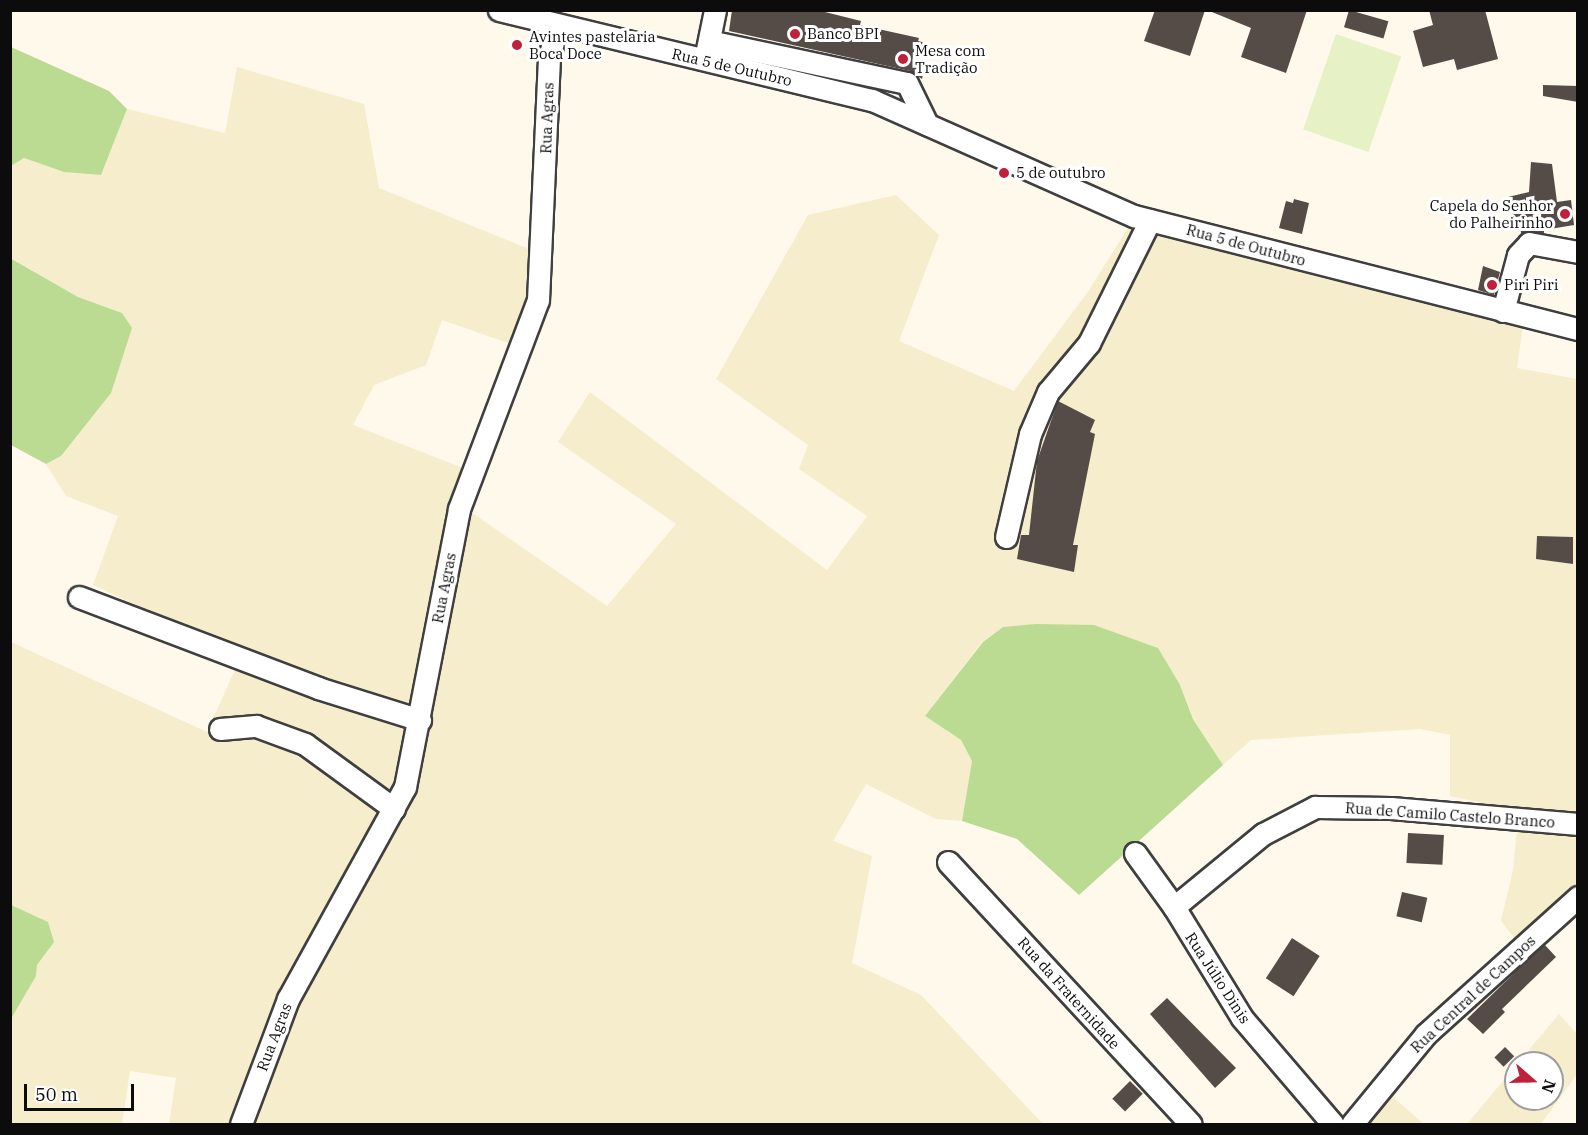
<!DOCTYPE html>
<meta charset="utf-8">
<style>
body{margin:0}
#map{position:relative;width:1588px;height:1135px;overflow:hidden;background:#fff9eb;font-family:"IBM Plex Serif",serif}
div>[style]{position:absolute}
.farmland>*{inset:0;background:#f5edcb}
.forest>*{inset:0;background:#bbdb93}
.pitch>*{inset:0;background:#e7f1c6;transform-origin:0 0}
.building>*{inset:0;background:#554c48;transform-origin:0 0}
.roads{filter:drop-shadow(2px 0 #3f3f3f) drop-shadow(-2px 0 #3f3f3f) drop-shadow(0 2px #3f3f3f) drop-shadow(0 -2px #3f3f3f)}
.minor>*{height:21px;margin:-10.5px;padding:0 10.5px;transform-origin:10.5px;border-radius:10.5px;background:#fff}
.dots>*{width:16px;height:16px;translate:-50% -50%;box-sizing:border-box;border:3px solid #fff;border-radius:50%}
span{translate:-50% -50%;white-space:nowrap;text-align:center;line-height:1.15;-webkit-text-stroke:6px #fff;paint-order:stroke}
.poi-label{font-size:15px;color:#0c0c0c}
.left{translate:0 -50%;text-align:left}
.right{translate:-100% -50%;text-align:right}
.street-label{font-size:15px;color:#0c0c0c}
.frame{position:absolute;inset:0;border:12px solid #0c0c0c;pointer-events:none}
.north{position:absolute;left:1504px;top:1051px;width:60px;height:60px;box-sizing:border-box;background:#fff;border:2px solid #9e9e9e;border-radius:50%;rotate:110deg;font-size:16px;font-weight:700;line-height:24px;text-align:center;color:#0c0c0c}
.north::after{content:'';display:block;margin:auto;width:21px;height:27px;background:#bf203a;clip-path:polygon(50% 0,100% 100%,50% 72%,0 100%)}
.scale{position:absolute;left:24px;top:1084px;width:110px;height:27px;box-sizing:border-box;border:3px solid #0c0c0c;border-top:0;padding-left:8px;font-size:18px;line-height:21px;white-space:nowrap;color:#0c0c0c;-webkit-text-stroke:4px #fff;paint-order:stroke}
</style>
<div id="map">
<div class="farmland">
<i style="clip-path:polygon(237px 67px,364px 104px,379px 188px,534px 251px,527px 308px,518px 338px,508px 343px,442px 320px,426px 365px,374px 385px,353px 425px,468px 470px,458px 503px,607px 606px,676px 524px,558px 442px,590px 392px,827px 570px,867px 516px,799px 469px,808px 445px,716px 379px,808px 215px,896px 195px,939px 235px,899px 341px,1014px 391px,1087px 293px,1130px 225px,1523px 325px,1517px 368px,1577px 379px,1577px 900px,1524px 950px,1501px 921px,1513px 870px,1519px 811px,1450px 796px,1450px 735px,1420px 729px,1251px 740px,1223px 765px,1193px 718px,1180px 685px,1003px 627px,982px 642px,925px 716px,961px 740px,972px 761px,962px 821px,936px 819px,866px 784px,833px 841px,872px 856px,852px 963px,921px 995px,1043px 1124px,169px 1124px,176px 1078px,130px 1071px,122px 1124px,11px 1124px,11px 1019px,36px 976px,37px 965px,54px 942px,11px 905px,11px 642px,207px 732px,242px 654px,93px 585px,118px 516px,66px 496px,46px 464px,61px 456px,122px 313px,78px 297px,11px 258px,11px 166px,24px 158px,64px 172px,101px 175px,127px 109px,225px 133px)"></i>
<i style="clip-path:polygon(evenodd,1559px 1014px,1577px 1034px,1577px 1074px,1541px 1124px,1467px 1124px,1559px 1014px,1516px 1063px,1552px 1063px,1552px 1099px,1516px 1099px,1516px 1063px)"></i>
<i style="clip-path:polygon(1386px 1091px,1424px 1124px,1361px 1124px)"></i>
</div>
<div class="forest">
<i style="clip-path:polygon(11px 47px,109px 91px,127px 109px,101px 175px,64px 172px,24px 158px,11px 166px)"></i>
<i style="clip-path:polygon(10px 258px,78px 297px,122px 313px,132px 328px,111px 393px,61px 456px,46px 464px,11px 445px)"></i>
<i style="clip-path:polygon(1036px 624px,1094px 625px,1158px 648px,1180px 685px,1193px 719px,1223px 765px,1079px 895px,1017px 839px,962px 821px,972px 761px,961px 740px,925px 716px,983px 642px,1003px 627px)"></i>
<i style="clip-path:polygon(11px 905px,48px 922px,54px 942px,37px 965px,36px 976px,11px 1019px)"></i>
</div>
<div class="pitch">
<i style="left:1336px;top:34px;width:69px;height:101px;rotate:19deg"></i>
</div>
<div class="building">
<i style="clip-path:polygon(732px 10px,817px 10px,861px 21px,860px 25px,919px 38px,918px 41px,930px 44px,922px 79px,910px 71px,729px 31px)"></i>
<i style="clip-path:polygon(1155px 10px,1205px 10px,1190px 56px,1144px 41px)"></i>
<i style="clip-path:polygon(1207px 10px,1307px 10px,1286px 73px,1241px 57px,1251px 28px)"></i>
<i style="left:1349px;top:10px;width:41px;height:18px;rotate:16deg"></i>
<i style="clip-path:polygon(1429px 10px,1485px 10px,1498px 59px,1457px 70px,1454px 59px,1423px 67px,1413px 31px,1433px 25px)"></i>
<i style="clip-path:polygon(1543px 85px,1578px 86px,1578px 102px,1543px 96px)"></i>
<i style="clip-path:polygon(1531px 162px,1552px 164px,1557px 202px,1571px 200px,1574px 225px,1544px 230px,1544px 233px,1521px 233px,1520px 225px,1516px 226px,1508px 197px,1529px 192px)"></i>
<i style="clip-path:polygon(1294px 199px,1309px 203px,1302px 234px,1279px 228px,1286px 201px,1293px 203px)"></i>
<i style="clip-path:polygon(1483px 266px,1500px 272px,1494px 295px,1478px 290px)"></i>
<i style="clip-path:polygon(1058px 401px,1095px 420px,1090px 432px,1095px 434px,1073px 545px,1078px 545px,1074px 572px,1017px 559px,1021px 535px,1029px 535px,1037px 461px)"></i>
<i style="clip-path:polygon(1537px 536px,1573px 537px,1573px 564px,1536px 559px)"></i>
<i style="left:1408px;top:833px;width:36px;height:30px;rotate:3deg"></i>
<i style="left:1402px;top:892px;width:26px;height:25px;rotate:13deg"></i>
<i style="left:1292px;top:938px;width:33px;height:48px;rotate:33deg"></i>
<i style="clip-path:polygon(1544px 944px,1556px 957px,1502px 1009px,1505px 1012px,1483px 1034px,1467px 1019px)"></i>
<i style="clip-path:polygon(1167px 998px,1236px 1068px,1215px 1088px,1150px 1014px)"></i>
<i style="left:1505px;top:1047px;width:13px;height:15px;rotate:45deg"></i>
<i style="left:1130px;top:1081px;width:18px;height:25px;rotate:45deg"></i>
</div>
<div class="roads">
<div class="minor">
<i style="left:499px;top:10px;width:384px;rotate:13.6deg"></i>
<i style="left:872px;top:100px;width:287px;rotate:23.9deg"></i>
<i style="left:1134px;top:216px;width:458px;rotate:14.3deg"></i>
<i style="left:709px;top:41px;width:202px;rotate:12deg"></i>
<i style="left:907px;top:83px;width:46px;rotate:64deg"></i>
<i style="left:706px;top:54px;width:45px;rotate:-78.4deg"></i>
<i style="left:1503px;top:311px;width:58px;rotate:-75deg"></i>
<i style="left:1518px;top:255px;width:16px;rotate:-47deg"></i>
<i style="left:1529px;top:243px;width:50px;rotate:10.4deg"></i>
<i style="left:1006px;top:537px;width:106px;rotate:-76.9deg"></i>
<i style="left:1030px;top:434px;width:46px;rotate:-66.8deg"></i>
<i style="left:1048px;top:392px;width:64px;rotate:-50.1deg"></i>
<i style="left:1089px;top:343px;width:137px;rotate:-63.6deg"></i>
<i style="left:79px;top:597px;width:256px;rotate:20.8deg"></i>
<i style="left:318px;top:688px;width:107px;rotate:17.4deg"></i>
<i style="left:220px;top:729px;width:36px;rotate:-5deg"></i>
<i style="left:256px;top:726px;width:52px;rotate:20.2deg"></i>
<i style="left:305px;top:744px;width:110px;rotate:36.1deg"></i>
<i style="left:1135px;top:853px;width:67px;rotate:54.2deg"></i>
<i style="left:1174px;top:907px;width:130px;rotate:58.5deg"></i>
<i style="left:1242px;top:1018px;width:140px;rotate:49.4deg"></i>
<i style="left:948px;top:862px;width:357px;rotate:47.2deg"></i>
<i style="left:1174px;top:907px;width:115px;rotate:-39.4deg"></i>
<i style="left:1263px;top:834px;width:59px;rotate:-27.4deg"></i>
<i style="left:1315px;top:807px;width:76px;rotate:0.8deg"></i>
<i style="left:1391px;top:808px;width:188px;rotate:4.9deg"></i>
<i style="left:241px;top:1124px;width:134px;rotate:-69.4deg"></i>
<i style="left:288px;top:999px;width:242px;rotate:-61.1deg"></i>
<i style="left:405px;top:787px;width:283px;rotate:-79deg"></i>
<i style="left:459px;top:509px;width:223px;rotate:-69.3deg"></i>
<i style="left:538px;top:300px;width:242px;rotate:-87.4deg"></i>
<i style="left:549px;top:58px;width:34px;rotate:-76deg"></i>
<i style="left:1352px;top:1124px;width:117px;rotate:-50.6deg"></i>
<i style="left:1426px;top:1034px;width:205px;rotate:-42deg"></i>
</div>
</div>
<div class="dots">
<i style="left:795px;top:34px;background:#bf203a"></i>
<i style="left:517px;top:45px;background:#bf203a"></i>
<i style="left:903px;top:59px;background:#bf203a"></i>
<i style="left:1004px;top:173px;background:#bf203a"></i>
<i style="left:1565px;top:214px;background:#bf203a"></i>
<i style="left:1492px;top:285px;background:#bf203a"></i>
</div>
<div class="poi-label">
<span class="left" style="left:807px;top:34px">Banco BPI</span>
<span class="left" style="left:529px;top:45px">Avintes pastelaria<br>Boca Doce</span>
<span class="left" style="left:915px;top:59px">Mesa com<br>Tradição</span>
<span class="left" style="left:1016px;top:173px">5 de outubro</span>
<span class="right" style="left:1553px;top:214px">Capela do Senhor<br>do Palheirinho</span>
<span class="left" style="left:1504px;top:285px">Piri Piri</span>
</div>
<div class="street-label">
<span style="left:732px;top:67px;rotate:13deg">Rua 5 de Outubro</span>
<span style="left:547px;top:118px;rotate:-88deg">Rua Agras</span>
<span style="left:1246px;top:245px;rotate:15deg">Rua 5 de Outubro</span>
<span style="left:444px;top:588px;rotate:-79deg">Rua Agras</span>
<span style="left:1450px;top:815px;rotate:4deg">Rua de Camilo Castelo Branco</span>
<span style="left:1218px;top:978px;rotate:57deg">Rua Júlio Dinis</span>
<span style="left:1069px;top:993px;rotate:48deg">Rua da Fraternidade</span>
<span style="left:1473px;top:994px;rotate:-43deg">Rua Central de Campos</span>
<span style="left:274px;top:1037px;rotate:-69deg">Rua Agras</span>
</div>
<div class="frame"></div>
<div class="north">N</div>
<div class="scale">50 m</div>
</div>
